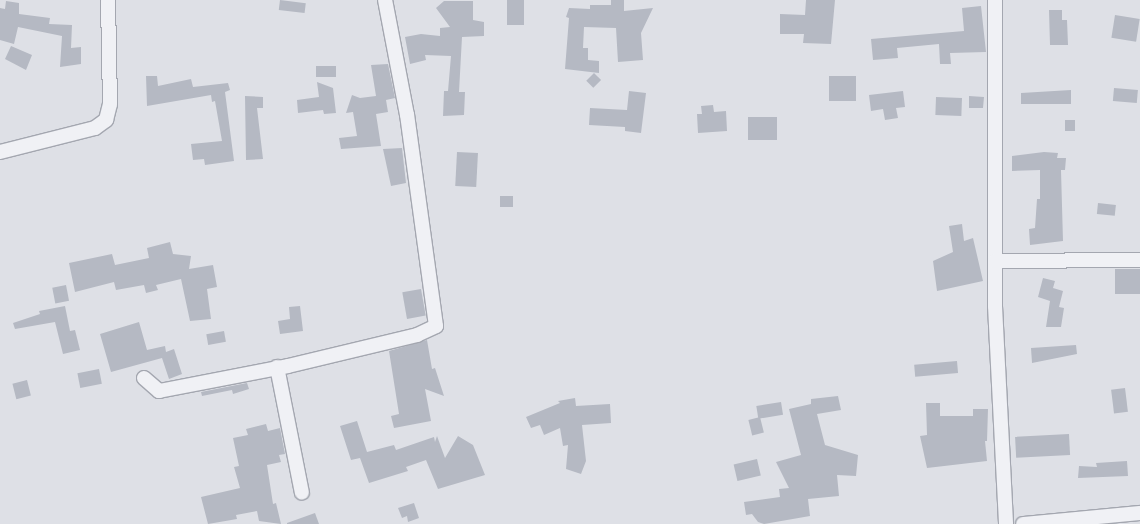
<!DOCTYPE html>
<style>
body{margin:0}
#map{position:relative;width:1140px;height:524px;overflow:hidden;background:#dee0e6;font-family:Montserrat,sans-serif}
div>[style]{position:absolute}
.building>*{inset:0;background:#b5b9c3;transform-origin:0 0}
.roads{filter:drop-shadow(1px 0 #a4a7b0) drop-shadow(-1px 0 #a4a7b0) drop-shadow(0 1px #a4a7b0) drop-shadow(0 -1px #a4a7b0)}
.street>*{height:14px;margin:-7px;padding:0 7px;transform-origin:7px;border-radius:7px;background:#f0f1f5}
span{translate:-50% -50%;white-space:nowrap;text-align:center;line-height:1.15;-webkit-text-stroke:5px #edeff4;paint-order:stroke}
</style>
<div id="map">
<div class="building">
<i style="left:280px;top:0;width:26px;height:10px;rotate:7deg"></i>
<i style="left:507px;top:0;width:17px;height:25px"></i>
<i style="clip-path:polygon(611px 0,624px 0,624px 11px,653px 8px,641px 33px,643px 60px,618px 62px,616px 28px,584px 27px,583px 48px,588px 48px,588px 60px,599px 61px,599px 73px,565px 69px,569px 18px,566px 17px,569px 8px,590px 9px,590px 5px,611px 5px)"></i>
<i style="clip-path:polygon(806px 0,835px 0,831px 44px,803px 43px,804px 34px,780px 34px,780px 14px,805px 15px)"></i>
<i style="clip-path:polygon(6px 1px,19px 3px,19px 14px,50px 18px,49px 24px,72px 25px,71px 48px,81px 47px,81px 64px,60px 67px,62px 36px,18px 27px,14px 44px,0 40px,0 8px,5px 9px)"></i>
<i style="clip-path:polygon(444px 1px,473px 1px,473px 20px,484px 22px,484px 36px,462px 37px,459px 92px,465px 92px,464px 115px,443px 116px,444px 91px,448px 91px,451px 56px,425px 55px,426px 60px,410px 64px,405px 37px,421px 34px,440px 36px,440px 28px,450px 27px,436px 8px)"></i>
<i style="clip-path:polygon(981px 6px,986px 52px,950px 53px,951px 64px,940px 64px,939px 44px,897px 48px,898px 58px,873px 60px,871px 39px,964px 31px,962px 8px)"></i>
<i style="clip-path:polygon(1049px 10px,1062px 10px,1062px 20px,1067px 20px,1068px 45px,1050px 45px)"></i>
<i style="left:1115px;top:15px;width:25px;height:23px;rotate:9deg"></i>
<i style="clip-path:polygon(11px 46px,32px 55px,26px 70px,5px 59px)"></i>
<i style="clip-path:polygon(388px 64px,395px 98px,386px 100px,388px 112px,376px 114px,381px 146px,341px 149px,339px 138px,357px 136px,353px 112px,346px 113px,352px 95px,360px 98px,376px 96px,371px 65px)"></i>
<i style="left:336px;top:66px;width:11px;height:20px;rotate:90deg"></i>
<i style="left:594px;top:73px;width:10px;height:11px;rotate:45deg"></i>
<i style="clip-path:polygon(146px 76px,157px 76px,158px 86px,191px 79px,193px 87px,228px 83px,230px 90px,225px 92px,234px 161px,205px 165px,204px 159px,193px 160px,191px 144px,222px 141px,215px 101px,212px 102px,211px 95px,147px 106px)"></i>
<i style="left:829px;top:76px;width:27px;height:25px"></i>
<i style="clip-path:polygon(317px 82px,333px 88px,336px 113px,324px 114px,323px 110px,298px 113px,297px 100px,319px 97px)"></i>
<i style="left:1114px;top:88px;width:24px;height:13px;rotate:5deg"></i>
<i style="clip-path:polygon(1071px 90px,1071px 104px,1021px 104px,1021px 93px)"></i>
<i style="clip-path:polygon(629px 91px,646px 93px,641px 133px,625px 131px,625px 127px,589px 125px,590px 108px,627px 110px)"></i>
<i style="clip-path:polygon(903px 91px,905px 107px,896px 108px,898px 118px,885px 120px,883px 109px,871px 111px,869px 95px)"></i>
<i style="clip-path:polygon(245px 96px,263px 97px,263px 108px,257px 108px,263px 159px,246px 160px)"></i>
<i style="clip-path:polygon(969px 96px,984px 97px,983px 108px,969px 108px)"></i>
<i style="left:936px;top:97px;width:26px;height:18px;rotate:2deg"></i>
<i style="clip-path:polygon(713px 105px,714px 112px,726px 111px,727px 131px,698px 133px,697px 114px,702px 114px,701px 106px)"></i>
<i style="left:777px;top:117px;width:23px;height:29px;rotate:90deg"></i>
<i style="left:1065px;top:120px;width:10px;height:11px"></i>
<i style="clip-path:polygon(402px 148px,406px 183px,391px 186px,383px 149px)"></i>
<i style="left:457px;top:152px;width:21px;height:34px;rotate:3deg"></i>
<i style="clip-path:polygon(1044px 152px,1058px 153px,1057px 158px,1066px 158px,1065px 170px,1061px 170px,1063px 241px,1030px 245px,1029px 229px,1035px 228px,1037px 199px,1040px 199px,1040px 170px,1012px 171px,1012px 156px)"></i>
<i style="left:500px;top:196px;width:13px;height:11px"></i>
<i style="left:1098px;top:203px;width:18px;height:11px;rotate:6deg"></i>
<i style="clip-path:polygon(962px 224px,964px 241px,973px 238px,983px 281px,937px 291px,933px 261px,953px 252px,949px 226px)"></i>
<i style="clip-path:polygon(170px 242px,173px 254px,191px 256px,189px 269px,213px 265px,217px 287px,207px 289px,211px 319px,190px 321px,181px 279px,156px 285px,158px 290px,146px 293px,144px 285px,116px 290px,114px 282px,75px 292px,69px 263px,112px 254px,115px 265px,149px 258px,147px 248px)"></i>
<i style="left:1115px;top:269px;width:25px;height:25px"></i>
<i style="clip-path:polygon(1043px 278px,1055px 281px,1053px 288px,1063px 291px,1059px 307px,1064px 308px,1061px 327px,1046px 327px,1050px 301px,1038px 297px)"></i>
<i style="left:66px;top:285px;width:16px;height:14px;rotate:79deg"></i>
<i style="left:421px;top:289px;width:27px;height:19px;rotate:80deg"></i>
<i style="clip-path:polygon(65px 306px,70px 331px,75px 330px,80px 350px,63px 354px,55px 322px,15px 329px,13px 323px,40px 314px,39px 311px)"></i>
<i style="clip-path:polygon(300px 306px,303px 331px,280px 334px,278px 321px,290px 319px,289px 307px)"></i>
<i style="clip-path:polygon(139px 322px,147px 350px,165px 346px,166px 352px,174px 349px,182px 374px,169px 379px,162px 358px,111px 372px,100px 334px)"></i>
<i style="left:224px;top:331px;width:11px;height:18px;rotate:80deg"></i>
<i style="clip-path:polygon(427px 340px,432px 369px,435px 368px,444px 396px,425px 389px,431px 421px,394px 428px,391px 416px,399px 414px,389px 351px)"></i>
<i style="clip-path:polygon(1076px 345px,1077px 354px,1032px 363px,1031px 348px)"></i>
<i style="left:957px;top:361px;width:12px;height:43px;rotate:85deg"></i>
<i style="left:99px;top:369px;width:15px;height:22px;rotate:79deg"></i>
<i style="left:27px;top:380px;width:16px;height:15px;rotate:76deg"></i>
<i style="clip-path:polygon(247px 383px,249px 389px,233px 394px,232px 390px,202px 396px,201px 392px)"></i>
<i style="left:1125px;top:388px;width:24px;height:14px;rotate:83deg"></i>
<i style="clip-path:polygon(838px 396px,841px 410px,817px 414px,825px 445px,858px 455px,856px 476px,837px 475px,839px 496px,808px 499px,810px 516px,764px 524px,758px 522px,752px 514px,746px 515px,744px 502px,780px 497px,779px 489px,789px 488px,776px 462px,801px 455px,789px 409px,811px 404px,811px 399px)"></i>
<i style="clip-path:polygon(575px 398px,576px 406px,610px 404px,611px 423px,582px 425px,586px 461px,581px 474px,566px 469px,568px 445px,563px 446px,560px 428px,544px 435px,540px 425px,531px 428px,526px 417px,560px 403px,558px 401px)"></i>
<i style="left:781px;top:402px;width:13px;height:25px;rotate:81deg"></i>
<i style="clip-path:polygon(926px 403px,940px 403px,940px 416px,973px 416px,973px 409px,988px 409px,987px 441px,985px 441px,987px 461px,927px 468px,920px 436px,927px 435px)"></i>
<i style="left:760px;top:417px;width:16px;height:12px;rotate:76deg"></i>
<i style="clip-path:polygon(357px 421px,367px 452px,394px 445px,396px 450px,434px 437px,435px 442px,437px 436px,445px 458px,458px 436px,473px 445px,485px 475px,438px 489px,426px 460px,406px 467px,408px 471px,369px 483px,360px 458px,351px 460px,340px 426px)"></i>
<i style="clip-path:polygon(266px 424px,268px 431px,280px 428px,285px 454px,279px 455px,281px 462px,267px 465px,273px 504px,276px 503px,281px 524px,259px 521px,257px 511px,236px 515px,237px 519px,208px 524px,201px 497px,240px 488px,234px 467px,239px 466px,233px 438px,248px 435px,246px 429px)"></i>
<i style="left:1069px;top:434px;width:21px;height:54px;rotate:87deg"></i>
<i style="left:757px;top:459px;width:17px;height:24px;rotate:77deg"></i>
<i style="clip-path:polygon(1127px 461px,1128px 476px,1078px 478px,1079px 466px,1097px 467px,1096px 463px)"></i>
<i style="clip-path:polygon(414px 503px,419px 518px,408px 522px,407px 516px,402px 518px,398px 508px)"></i>
<i style="clip-path:polygon(315px 513px,319px 524px,287px 524px,287px 523px)"></i>
</div>
<div class="roads">
<div class="street">
<i style="left:995px;top:0;width:306px;rotate:90deg"></i>
<i style="left:995px;top:306px;width:218px;rotate:87.1deg"></i>
<i style="left:0;top:152px;width:98px;rotate:-14.2deg"></i>
<i style="left:95px;top:128px;width:14px;rotate:-36deg"></i>
<i style="left:106px;top:120px;width:16px;rotate:-76deg"></i>
<i style="left:110px;top:104px;width:104px;rotate:-91.1deg"></i>
<i style="left:995px;top:261px;width:145px;rotate:-0.4deg"></i>
<i style="left:277px;top:367px;width:128px;rotate:78.8deg"></i>
<i style="left:144px;top:378px;width:20px;rotate:41deg"></i>
<i style="left:159px;top:391px;width:131px;rotate:-11deg"></i>
<i style="left:288px;top:366px;width:133px;rotate:-13.5deg"></i>
<i style="left:417px;top:335px;width:21px;rotate:-25deg"></i>
<i style="left:436px;top:326px;width:213px;rotate:-97.8deg"></i>
<i style="left:407px;top:115px;width:117px;rotate:-100.8deg"></i>
<i style="left:1023px;top:524px;width:118px;rotate:-5.4deg"></i>
</div>
</div>
</div>
